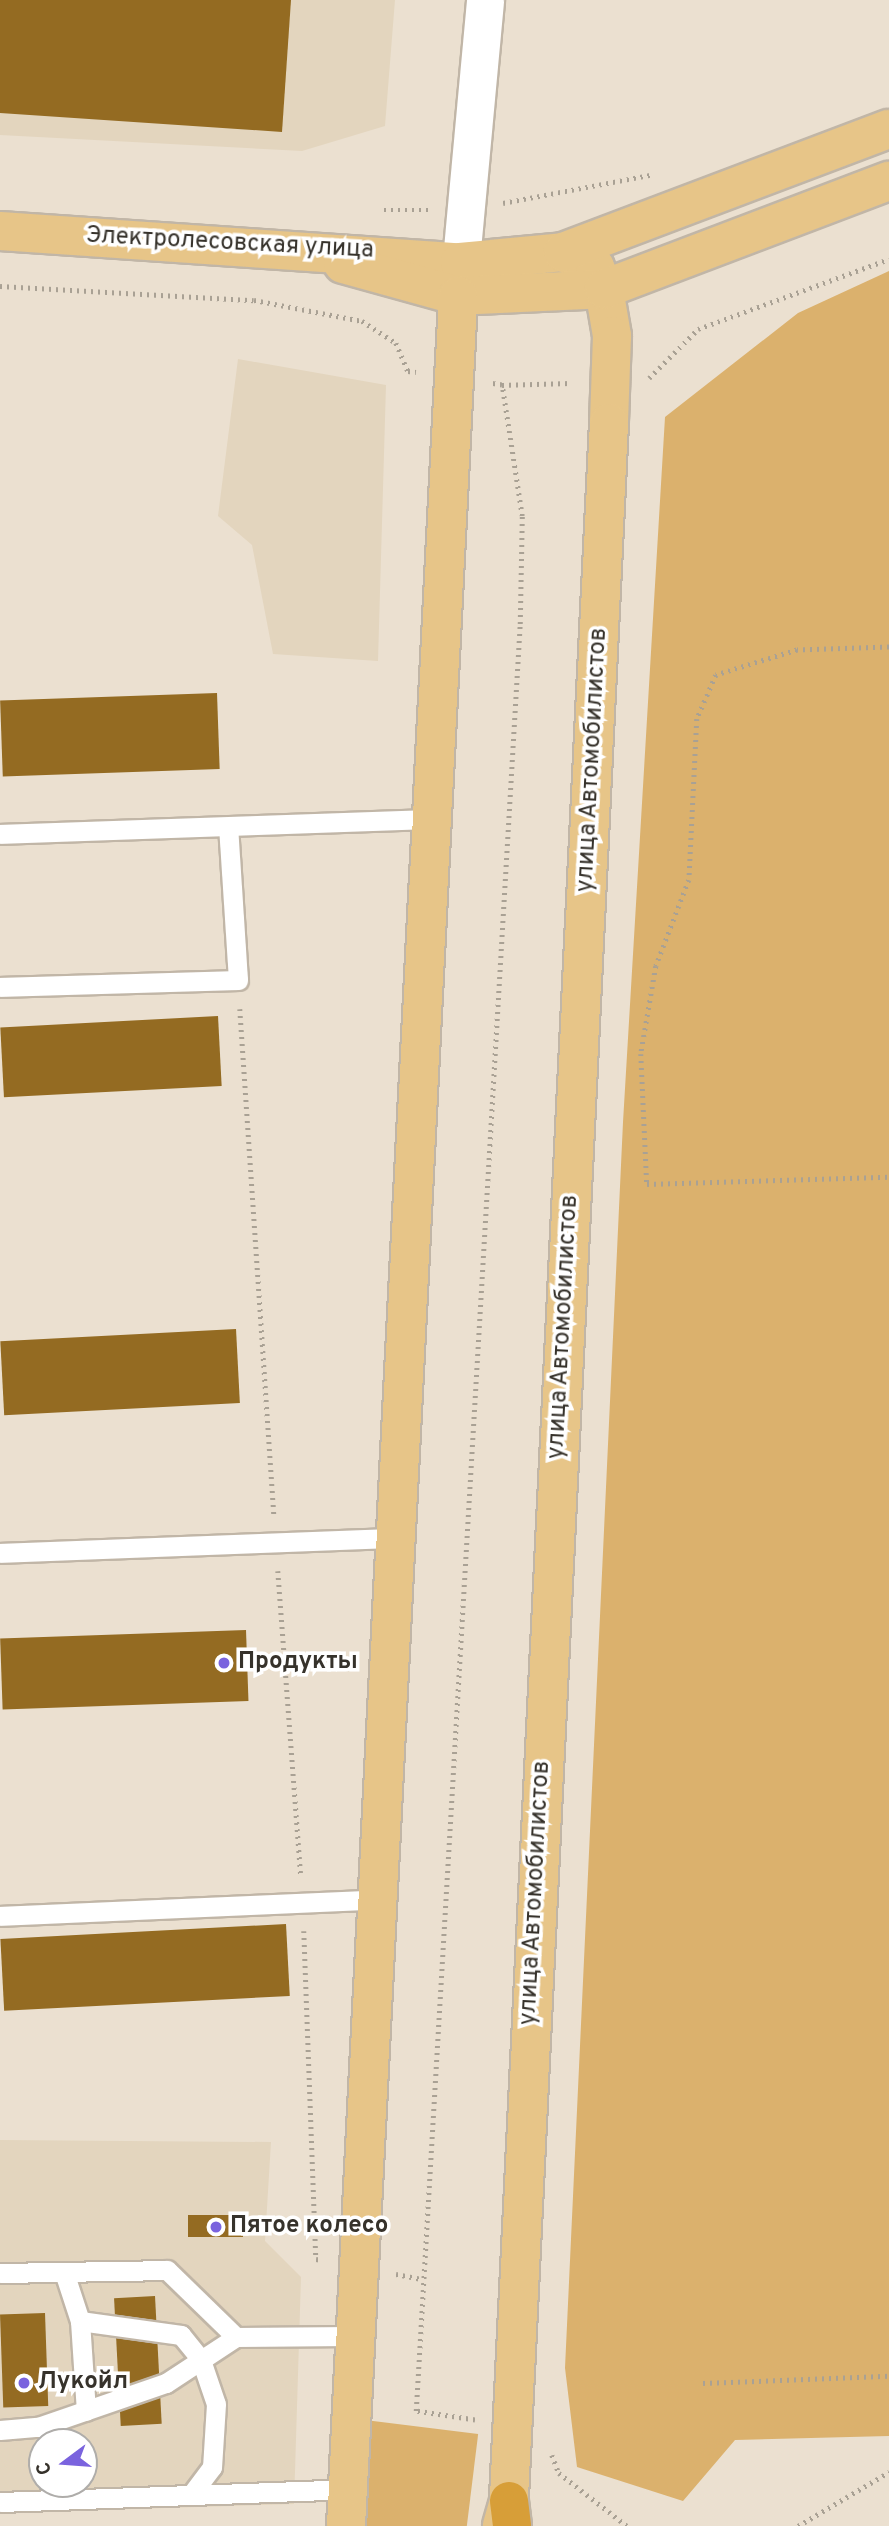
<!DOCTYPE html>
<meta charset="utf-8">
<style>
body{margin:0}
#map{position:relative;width:889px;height:2526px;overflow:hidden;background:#ebe0d0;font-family:Overpass,sans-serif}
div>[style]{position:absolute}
.built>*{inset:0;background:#e3d5be}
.green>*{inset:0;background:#dbb16d;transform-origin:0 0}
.building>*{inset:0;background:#946b22;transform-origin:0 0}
.path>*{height:4.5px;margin-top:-2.25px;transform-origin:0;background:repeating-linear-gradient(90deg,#a9a194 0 2px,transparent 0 7px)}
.roads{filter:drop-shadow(2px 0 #c1b6a7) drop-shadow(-2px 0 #c1b6a7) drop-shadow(0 2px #c1b6a7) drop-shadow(0 -2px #c1b6a7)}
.lane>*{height:19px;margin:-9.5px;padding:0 9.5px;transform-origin:9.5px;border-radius:9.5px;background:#fff}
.street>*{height:37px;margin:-18.5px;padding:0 18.5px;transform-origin:18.5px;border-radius:18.5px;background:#fff}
.primary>*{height:38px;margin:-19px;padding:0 19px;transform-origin:19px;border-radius:19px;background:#e7c588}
.highway>*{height:38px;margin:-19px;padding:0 19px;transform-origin:19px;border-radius:19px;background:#d79e38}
.dots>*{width:19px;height:19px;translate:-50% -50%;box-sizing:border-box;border:4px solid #fff;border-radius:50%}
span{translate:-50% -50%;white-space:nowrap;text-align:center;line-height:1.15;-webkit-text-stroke:7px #fff;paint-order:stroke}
.street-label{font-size:24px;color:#36322b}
.poi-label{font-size:24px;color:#36322b;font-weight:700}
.left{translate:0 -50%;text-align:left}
.north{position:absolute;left:28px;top:2428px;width:70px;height:70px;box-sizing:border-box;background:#fff;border:2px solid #afadaa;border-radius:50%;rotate:254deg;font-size:19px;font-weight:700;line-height:28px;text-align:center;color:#36322b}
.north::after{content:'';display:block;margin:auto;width:24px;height:32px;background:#7a63de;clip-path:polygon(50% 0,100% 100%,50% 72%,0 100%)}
</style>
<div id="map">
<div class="built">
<i style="clip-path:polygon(0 0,395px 0,385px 126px,302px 151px,0 135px)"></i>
<i style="clip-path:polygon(238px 359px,386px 385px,378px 661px,273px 654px,252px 545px,218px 516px)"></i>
<i style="clip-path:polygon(evenodd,0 2140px,271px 2142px,265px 2241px,301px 2277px,294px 2504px,0 2513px,0 2140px,42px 2442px,84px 2442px,84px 2484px,42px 2484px,42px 2442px)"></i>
</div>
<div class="green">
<i style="clip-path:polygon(889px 271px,889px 2436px,735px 2440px,683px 2501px,577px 2467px,565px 2368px,623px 1122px,665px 417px,798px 313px)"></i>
<i style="left:365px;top:2420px;width:114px;height:106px;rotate:7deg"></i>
</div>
<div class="building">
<i style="clip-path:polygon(0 0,291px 0,282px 132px,0 113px)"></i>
<i style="left:217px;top:693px;width:76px;height:217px;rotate:88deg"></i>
<i style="left:218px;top:1016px;width:70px;height:218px;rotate:87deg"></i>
<i style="left:236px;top:1329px;width:74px;height:236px;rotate:87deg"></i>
<i style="left:246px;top:1630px;width:71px;height:246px;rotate:88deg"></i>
<i style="left:286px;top:1924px;width:72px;height:286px;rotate:87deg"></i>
<i style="left:243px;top:2215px;width:22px;height:55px;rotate:90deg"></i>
<i style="left:155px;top:2296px;width:128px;height:41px;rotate:87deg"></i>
<i style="left:45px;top:2313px;width:93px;height:45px;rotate:88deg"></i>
</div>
<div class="path">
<i style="left:503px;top:203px;width:150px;rotate:-10.8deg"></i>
<i style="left:384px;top:210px;width:45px"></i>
<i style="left:0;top:286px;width:254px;rotate:3.2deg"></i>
<i style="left:254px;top:300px;width:110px;rotate:11deg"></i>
<i style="left:362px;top:321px;width:40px;rotate:32.9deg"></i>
<i style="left:396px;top:343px;width:30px;rotate:67deg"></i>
<i style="left:408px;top:371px;width:8px;rotate:7deg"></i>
<i style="left:649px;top:378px;width:69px;rotate:-45deg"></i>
<i style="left:698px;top:329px;width:203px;rotate:-20.1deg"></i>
<i style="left:502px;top:385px;width:69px;rotate:-1.7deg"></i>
<i style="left:889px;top:647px;width:92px;rotate:178.1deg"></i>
<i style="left:797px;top:650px;width:85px;rotate:162.8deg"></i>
<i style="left:716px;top:675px;width:48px;rotate:113.4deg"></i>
<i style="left:697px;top:719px;width:161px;rotate:92.8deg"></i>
<i style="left:689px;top:880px;width:92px;rotate:111deg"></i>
<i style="left:656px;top:966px;width:89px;rotate:99.7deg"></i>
<i style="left:641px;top:1054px;width:130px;rotate:87.4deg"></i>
<i style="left:647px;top:1184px;width:242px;rotate:-1.7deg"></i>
<i style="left:240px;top:1009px;width:506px;rotate:86.15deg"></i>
<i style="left:278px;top:1571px;width:307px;rotate:85.7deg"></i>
<i style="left:304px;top:1931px;width:328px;rotate:87.9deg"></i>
<i style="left:316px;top:2259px;width:6px;rotate:9deg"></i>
<i style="left:396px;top:2274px;width:26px;rotate:11deg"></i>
<i style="left:703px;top:2383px;width:186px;rotate:-2.2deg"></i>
<i style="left:475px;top:2420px;width:60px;rotate:-171.3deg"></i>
<i style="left:416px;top:2411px;width:1790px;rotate:-86.67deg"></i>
<i style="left:520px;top:624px;width:108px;rotate:-88.9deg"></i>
<i style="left:522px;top:516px;width:133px;rotate:-98.7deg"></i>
<i style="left:502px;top:385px;width:12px;rotate:-171deg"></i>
<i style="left:552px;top:2455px;width:19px;rotate:69deg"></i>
<i style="left:559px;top:2473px;width:86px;rotate:37.9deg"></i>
<i style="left:798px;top:2526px;width:106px;rotate:-30.7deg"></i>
</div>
<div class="roads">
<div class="lane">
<i style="left:0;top:834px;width:428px;rotate:-2deg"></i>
<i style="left:0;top:987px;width:238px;rotate:-1.7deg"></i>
<i style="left:238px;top:980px;width:153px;rotate:-93.7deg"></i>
<i style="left:0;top:1553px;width:395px;rotate:-2.2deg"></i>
<i style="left:0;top:1916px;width:373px;rotate:-2.5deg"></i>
<i style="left:64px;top:2272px;width:52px;rotate:71.9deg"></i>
<i style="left:80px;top:2321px;width:102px;rotate:7.9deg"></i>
<i style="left:181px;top:2335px;width:32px;rotate:51deg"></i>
<i style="left:201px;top:2360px;width:46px;rotate:71.2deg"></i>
<i style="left:216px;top:2404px;width:63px;rotate:93.6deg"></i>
<i style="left:212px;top:2467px;width:34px;rotate:127deg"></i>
<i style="left:0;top:2273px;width:167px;rotate:-1deg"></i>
<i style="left:167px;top:2270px;width:96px;rotate:44.2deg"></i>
<i style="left:80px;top:2321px;width:90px;rotate:86.2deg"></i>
<i style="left:0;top:2430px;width:38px;rotate:-5deg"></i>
<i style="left:38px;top:2427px;width:135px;rotate:-19deg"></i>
<i style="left:166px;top:2383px;width:84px;rotate:-33.3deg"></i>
<i style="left:236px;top:2337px;width:116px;rotate:-0.5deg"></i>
<i style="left:0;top:2502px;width:349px;rotate:-2.1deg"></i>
</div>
<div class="street">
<i style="left:458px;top:292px;width:293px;rotate:-84.7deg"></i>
</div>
<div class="primary">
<i style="left:0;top:231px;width:461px;rotate:3.9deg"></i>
<i style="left:460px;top:262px;width:103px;rotate:-5.5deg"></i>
<i style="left:563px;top:252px;width:35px;rotate:25deg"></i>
<i style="left:595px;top:267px;width:24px;rotate:68deg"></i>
<i style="left:604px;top:289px;width:48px;rotate:80.3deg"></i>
<i style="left:612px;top:336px;width:87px;rotate:92deg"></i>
<i style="left:609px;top:423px;width:2080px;rotate:92.76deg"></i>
<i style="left:509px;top:2501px;width:26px;rotate:106deg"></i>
<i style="left:563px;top:252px;width:348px;rotate:-20.7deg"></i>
<i style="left:343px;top:264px;width:119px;rotate:15.5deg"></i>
<i style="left:458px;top:296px;width:146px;rotate:-2.7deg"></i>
<i style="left:604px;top:289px;width:305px;rotate:-20.8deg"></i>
<i style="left:346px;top:2526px;width:2233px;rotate:-87.12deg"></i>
</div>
<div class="highway">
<i style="left:509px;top:2501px;width:25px;rotate:83deg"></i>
</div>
</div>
<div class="dots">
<i style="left:224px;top:1663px;background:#7a63de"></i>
<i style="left:216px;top:2227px;background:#7a63de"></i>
<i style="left:24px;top:2383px;background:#7a63de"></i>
</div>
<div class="street-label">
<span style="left:230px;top:244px;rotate:3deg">Электролесовская улица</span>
<span style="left:593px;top:760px;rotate:-87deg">улица Автомобилистов</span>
<span style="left:564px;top:1327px;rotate:-87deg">улица Автомобилистов</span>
<span style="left:536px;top:1893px;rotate:-87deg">улица Автомобилистов</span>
</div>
<div class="poi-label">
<span class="left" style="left:238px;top:1663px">Продукты</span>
<span class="left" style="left:230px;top:2227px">Пятое колесо</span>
<span class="left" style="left:38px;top:2383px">Лукойл</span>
</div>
<div class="north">С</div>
</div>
